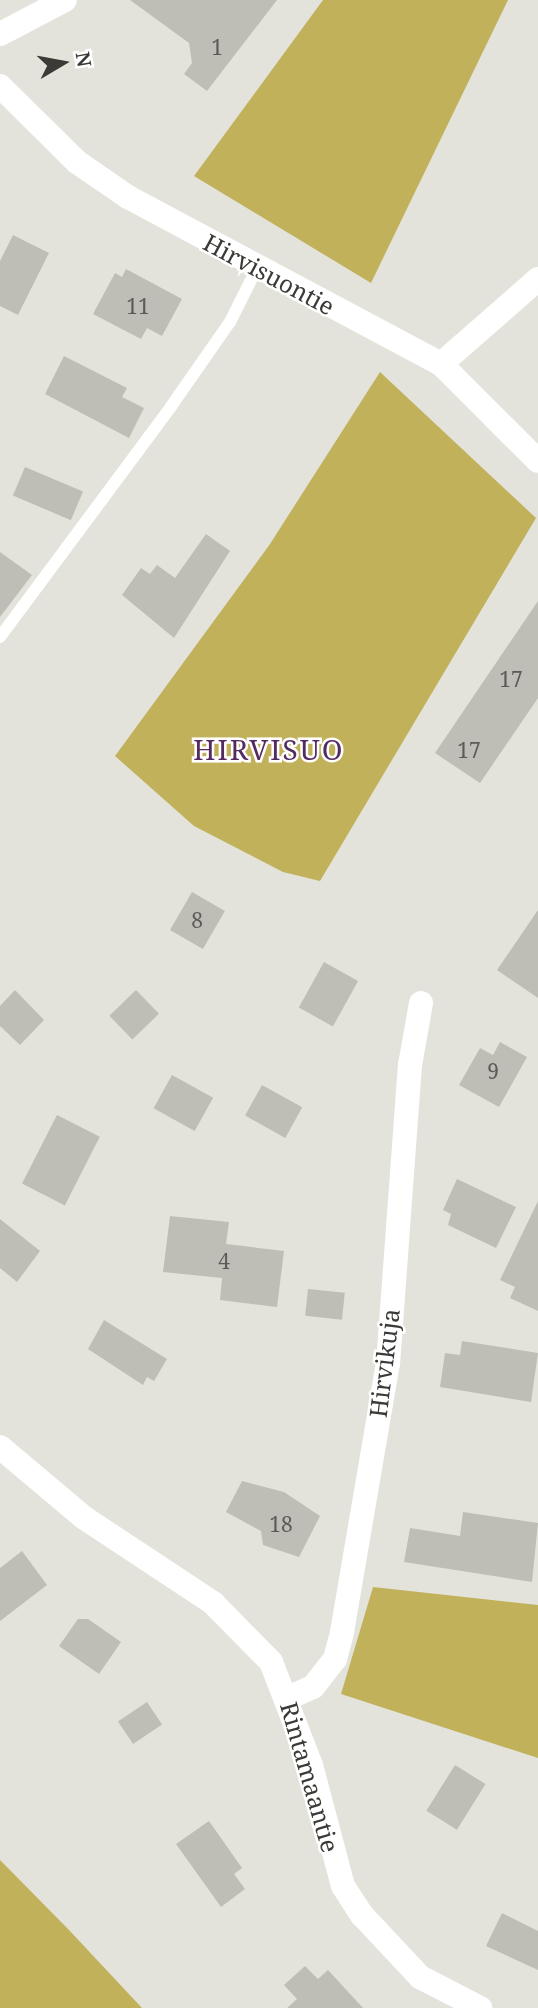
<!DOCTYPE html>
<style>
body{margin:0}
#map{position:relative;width:538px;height:2008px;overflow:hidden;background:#e4e3db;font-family:"Noto Serif",serif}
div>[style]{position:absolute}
.green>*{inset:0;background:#c1b15b}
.building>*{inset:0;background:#bebdb6;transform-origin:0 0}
.service>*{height:12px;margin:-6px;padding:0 6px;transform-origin:6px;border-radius:6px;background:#fff}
.minor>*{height:24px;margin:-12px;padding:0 12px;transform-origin:12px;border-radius:12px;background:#fff}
span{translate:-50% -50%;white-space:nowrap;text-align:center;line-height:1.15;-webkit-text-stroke:5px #fff;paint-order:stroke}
.number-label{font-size:21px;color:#5c5b57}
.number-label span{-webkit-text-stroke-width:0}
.street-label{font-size:24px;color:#3b3a37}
.quarter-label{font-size:28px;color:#542b61;letter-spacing:2px}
.north{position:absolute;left:28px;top:28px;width:70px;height:70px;-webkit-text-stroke:5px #fff;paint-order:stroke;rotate:80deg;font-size:19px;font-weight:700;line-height:28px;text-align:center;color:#3b3a37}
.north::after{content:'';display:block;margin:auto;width:24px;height:32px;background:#3b3a37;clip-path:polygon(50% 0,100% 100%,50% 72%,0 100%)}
</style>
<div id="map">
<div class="green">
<i style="clip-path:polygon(323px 0,508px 0,371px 283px,194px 176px)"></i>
<i style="clip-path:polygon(380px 372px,536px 518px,320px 881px,283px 872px,194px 826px,115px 756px,270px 544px)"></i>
<i style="clip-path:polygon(373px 1587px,538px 1605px,538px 1758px,341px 1694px)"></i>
<i style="clip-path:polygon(0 1860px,69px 1930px,142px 2008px,0 2008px)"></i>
</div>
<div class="building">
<i style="clip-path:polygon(130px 0,277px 0,207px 91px,184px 74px,192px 63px,189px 43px)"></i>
<i style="clip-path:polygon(13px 235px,49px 253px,18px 315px,0 306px,0 261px)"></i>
<i style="clip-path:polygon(126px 269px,182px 299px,162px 336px,147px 328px,141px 339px,93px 314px,115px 273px,122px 277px)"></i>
<i style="clip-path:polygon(64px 356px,127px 388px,122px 397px,144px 408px,129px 438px,45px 394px)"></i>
<i style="left:25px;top:467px;width:63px;height:31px;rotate:23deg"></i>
<i style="clip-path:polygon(206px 534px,230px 551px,174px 638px,122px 595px,141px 568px,150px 574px,157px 565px,175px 578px)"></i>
<i style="clip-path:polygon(0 552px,32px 575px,0 617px)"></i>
<i style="clip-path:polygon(538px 601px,538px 698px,480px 783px,435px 753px)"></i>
<i style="left:192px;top:892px;width:38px;height:44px;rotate:30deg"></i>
<i style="clip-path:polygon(538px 910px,538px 998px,497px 970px)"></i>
<i style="left:324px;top:962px;width:39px;height:52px;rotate:29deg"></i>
<i style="clip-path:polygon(15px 990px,44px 1020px,20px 1045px,0 1026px,0 1006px)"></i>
<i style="left:136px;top:990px;width:33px;height:37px;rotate:46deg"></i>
<i style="clip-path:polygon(500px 1042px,527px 1057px,499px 1107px,459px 1085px,480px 1048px,493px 1055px)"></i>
<i style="left:172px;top:1075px;width:47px;height:38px;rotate:29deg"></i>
<i style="left:262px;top:1085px;width:46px;height:35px;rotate:29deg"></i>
<i style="left:57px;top:1115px;width:48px;height:77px;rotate:27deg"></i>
<i style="clip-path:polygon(457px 1179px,516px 1207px,496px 1248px,448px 1225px,451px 1214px,443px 1210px)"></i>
<i style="clip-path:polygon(538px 1201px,538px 1311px,510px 1298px,515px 1287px,500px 1280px)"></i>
<i style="clip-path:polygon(170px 1216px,229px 1222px,226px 1244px,284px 1251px,277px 1307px,220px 1300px,222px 1278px,163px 1272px)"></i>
<i style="clip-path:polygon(0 1219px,40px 1251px,17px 1282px,0 1268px)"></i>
<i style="left:308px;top:1289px;width:37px;height:27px;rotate:6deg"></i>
<i style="clip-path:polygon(104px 1320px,167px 1359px,154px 1381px,147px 1377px,143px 1385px,88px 1349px)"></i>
<i style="clip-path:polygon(462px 1341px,538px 1353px,531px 1402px,440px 1387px,445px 1353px,460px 1355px)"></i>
<i style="clip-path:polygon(242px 1481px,284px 1492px,320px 1516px,299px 1557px,263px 1545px,261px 1531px,226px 1512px)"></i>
<i style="clip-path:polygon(463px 1512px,538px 1523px,532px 1582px,404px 1562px,410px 1528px,460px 1536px)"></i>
<i style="clip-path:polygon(22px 1551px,47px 1585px,0 1621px,0 1568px)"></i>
<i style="clip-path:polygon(78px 1619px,88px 1619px,121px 1642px,99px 1674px,59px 1646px)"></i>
<i style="left:147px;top:1702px;width:27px;height:35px;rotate:56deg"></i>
<i style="left:455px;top:1765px;width:36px;height:54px;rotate:32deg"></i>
<i style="clip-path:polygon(209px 1821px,242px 1868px,234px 1874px,245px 1889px,221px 1907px,176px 1844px)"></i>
<i style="clip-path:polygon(502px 1913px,538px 1931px,538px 1970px,486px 1946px)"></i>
<i style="clip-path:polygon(305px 1966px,318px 1979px,328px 1970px,363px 2008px,287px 2008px,297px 1999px,284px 1985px)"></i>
</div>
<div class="service">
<i style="left:0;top:637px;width:289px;rotate:-53.4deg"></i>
<i style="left:172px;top:405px;width:101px;rotate:-55.1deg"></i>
<i style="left:230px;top:322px;width:60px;rotate:-63.4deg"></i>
</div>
<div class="minor">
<i style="left:0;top:34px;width:73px;rotate:-27.6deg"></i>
<i style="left:0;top:86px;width:108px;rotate:44.6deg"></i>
<i style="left:77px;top:162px;width:62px;rotate:34.5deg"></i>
<i style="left:128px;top:197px;width:355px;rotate:28.1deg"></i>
<i style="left:441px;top:364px;width:137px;rotate:45deg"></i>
<i style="left:441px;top:364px;width:129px;rotate:-41.2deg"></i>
<i style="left:0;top:1447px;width:109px;rotate:40.1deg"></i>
<i style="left:83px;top:1517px;width:156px;rotate:33.5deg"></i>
<i style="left:213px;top:1603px;width:83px;rotate:45.5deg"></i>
<i style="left:271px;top:1662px;width:110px;rotate:68.8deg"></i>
<i style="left:311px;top:1765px;width:125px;rotate:75.2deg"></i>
<i style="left:343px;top:1886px;width:35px;rotate:57deg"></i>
<i style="left:362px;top:1915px;width:85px;rotate:46.9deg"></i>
<i style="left:420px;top:1977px;width:68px;rotate:27.3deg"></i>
<i style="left:288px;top:1698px;width:27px;rotate:-24deg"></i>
<i style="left:313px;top:1687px;width:36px;rotate:-52deg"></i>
<i style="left:335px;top:1659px;width:28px;rotate:-75deg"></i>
<i style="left:342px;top:1632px;width:272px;rotate:-80.3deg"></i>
<i style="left:388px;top:1364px;width:300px;rotate:-85.8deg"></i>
<i style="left:410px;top:1065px;width:63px;rotate:-79.9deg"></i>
</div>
<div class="number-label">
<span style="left:217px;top:47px">1</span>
<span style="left:138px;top:306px">11</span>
<span style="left:511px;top:679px">17</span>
<span style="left:469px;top:750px">17</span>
<span style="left:197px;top:920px">8</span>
<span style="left:493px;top:1071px">9</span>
<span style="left:224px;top:1261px">4</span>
<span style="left:281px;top:1524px">18</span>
</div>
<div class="street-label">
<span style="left:269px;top:274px;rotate:28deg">Hirvisuontie</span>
<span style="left:384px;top:1363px;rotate:-83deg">Hirvikuja</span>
<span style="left:310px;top:1777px;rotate:74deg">Rintamaantie</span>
</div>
<div class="quarter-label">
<span style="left:269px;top:749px">HIRVISUO</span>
</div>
<div class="north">N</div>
</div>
